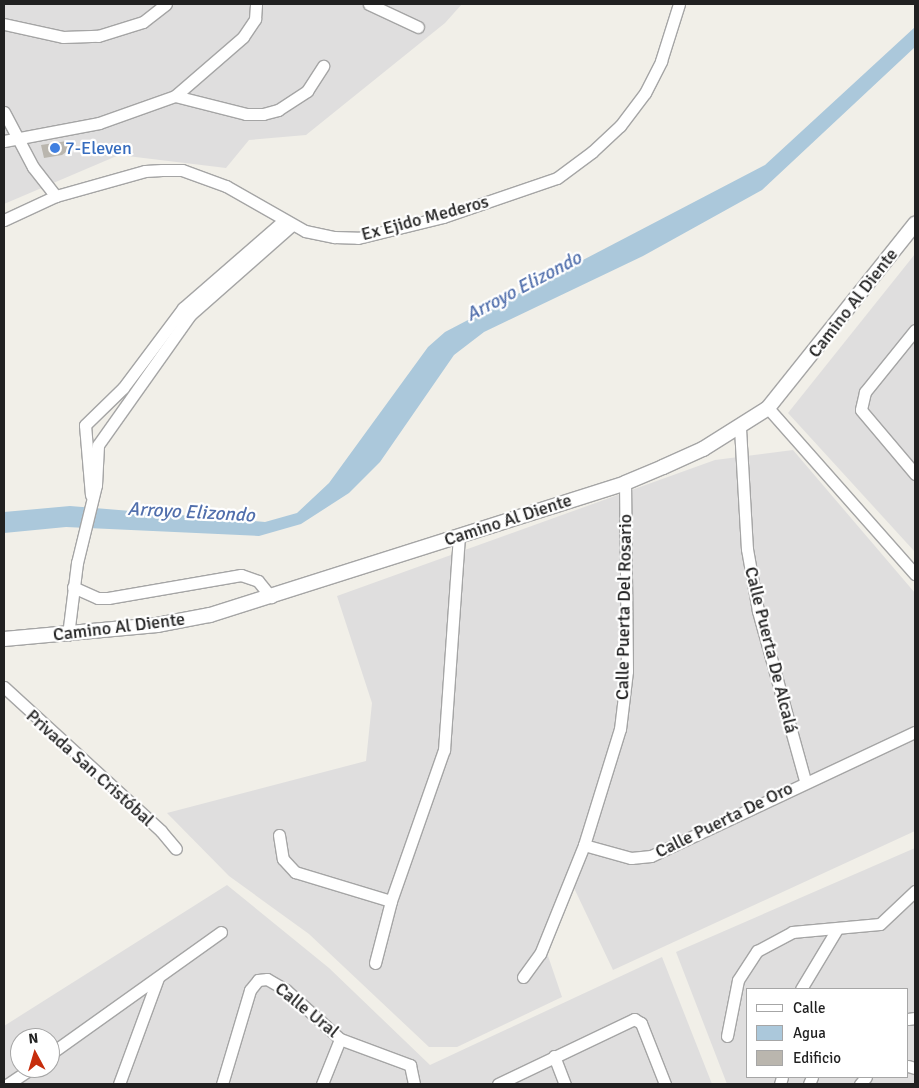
<!DOCTYPE html>
<meta charset="utf-8">
<style>
body{margin:0}
#map{position:relative;width:919px;height:1088px;overflow:hidden;background:#f1efe8;font-family:Signika,sans-serif}
div>[style]{position:absolute}
.residential>*{inset:0;background:#dfdede}
.water>*{inset:0;background:#abc8db}
.building>*{inset:0;background:#bab6ae}
.roads{filter:drop-shadow(1px 0 #a5a5a5) drop-shadow(-1px 0 #a5a5a5) drop-shadow(0 1px #a5a5a5) drop-shadow(0 -1px #a5a5a5)}
.minor>*{height:11px;margin:-5.5px;padding:0 5.5px;transform-origin:5.5px;border-radius:5.5px;background:#fff}
.tertiary>*{height:14px;margin:-7px;padding:0 7px;transform-origin:7px;border-radius:7px;background:#fff}
.dots>*{width:14px;height:14px;translate:-50% -50%;box-sizing:border-box;border:2px solid #fff;border-radius:50%}
span{translate:-50% -50%;white-space:nowrap;text-align:center;line-height:1.15;-webkit-text-stroke:4.5px #fff;paint-order:stroke}
.shop-label{font-size:18px;color:#366cbe}
.left{translate:0 -50%;text-align:left}
.street-label{font-size:18px;color:#212121}
.water-label{font-size:19px;color:#516fac;font-style:italic}
.frame{position:absolute;inset:0;border:5px solid #212121;pointer-events:none}
.legend{position:absolute;left:746px;top:988px;width:162px;height:90px;box-sizing:border-box;background:#fff;border:1px solid #a6a6a6;margin:0;padding:6px 9px;list-style:none;font-size:15px;color:#212121}
.legend li{display:flex;align-items:center;gap:10px;height:25px}
.legend b{width:25px;border:1px solid #a6a6a6}
.north{position:absolute;left:10px;top:1028px;width:50px;height:50px;box-sizing:border-box;background:#fff;border:1px solid #a6a6a6;border-radius:50%;rotate:354deg;font-size:14px;font-weight:700;line-height:20px;text-align:center;color:#212121}
.north::after{content:'';display:block;margin:auto;width:18px;height:22px;background:#c62d0c;clip-path:polygon(50% 0,100% 100%,50% 72%,0 100%)}
</style>
<div id="map">
<div class="residential">
<i style="clip-path:polygon(4px 4px,462px 4px,445px 23px,306px 135px,249px 140px,226px 168px,119px 155px,4px 204px)"></i>
<i style="clip-path:polygon(915px 254px,915px 552px,788px 413px)"></i>
<i style="clip-path:polygon(793px 450px,915px 593px,915px 831px,613px 970px,574px 888px,547px 953px,562px 997px,457px 1047px,429px 1047px,309px 934px,229px 876px,167px 813px,366px 761px,372px 703px,337px 596px,715px 460px)"></i>
<i style="clip-path:polygon(evenodd,915px 848px,915px 1084px,727px 1084px,676px 952px,915px 848px,748px 989px,908px 989px,908px 1077px,748px 1077px,748px 989px)"></i>
<i style="clip-path:polygon(evenodd,227px 885px,329px 968px,430px 1065px,662px 957px,712px 1084px,4px 1084px,4px 1026px,227px 885px,20px 1038px,50px 1038px,50px 1068px,20px 1068px,20px 1038px)"></i>
</div>
<div class="water">
<i style="clip-path:polygon(915px 27px,915px 47px,762px 190px,643px 256px,484px 332px,454px 355px,380px 462px,349px 493px,301px 524px,259px 536px,66px 527px,4px 533px,4px 512px,70px 506px,265px 522px,297px 513px,329px 483px,428px 347px,445px 332px,765px 165px)"></i>
</div>
<div class="building">
<i style="clip-path:polygon(67px 141px,69px 150px,62px 155px,44px 158px,41px 145px)"></i>
</div>
<div class="roads">
<div class="minor">
<i style="left:369px;top:4px;width:54px;rotate:25.1deg"></i>
<i style="left:4px;top:24px;width:60px;rotate:12.4deg"></i>
<i style="left:63px;top:37px;width:35px;rotate:-2deg"></i>
<i style="left:98px;top:36px;width:47px;rotate:-17.3deg"></i>
<i style="left:143px;top:22px;width:29px;rotate:-38deg"></i>
<i style="left:175px;top:96px;width:73px;rotate:14.2deg"></i>
<i style="left:246px;top:114px;width:17px"></i>
<i style="left:263px;top:114px;width:16px;rotate:-15deg"></i>
<i style="left:278px;top:110px;width:35px;rotate:-33deg"></i>
<i style="left:307px;top:91px;width:30px;rotate:-57deg"></i>
<i style="left:4px;top:112px;width:62px;rotate:62.2deg"></i>
<i style="left:33px;top:167px;width:37px;rotate:52deg"></i>
<i style="left:4px;top:141px;width:97px;rotate:-10.7deg"></i>
<i style="left:99px;top:123px;width:81px;rotate:-19.6deg"></i>
<i style="left:175px;top:96px;width:90px;rotate:-40.9deg"></i>
<i style="left:243px;top:37px;width:22px;rotate:-56deg"></i>
<i style="left:255px;top:19px;width:15px;rotate:-86deg"></i>
<i style="left:4px;top:220px;width:57px;rotate:-24.8deg"></i>
<i style="left:56px;top:196px;width:92px;rotate:-15.7deg"></i>
<i style="left:145px;top:171px;width:17px;rotate:-3deg"></i>
<i style="left:162px;top:170px;width:20px"></i>
<i style="left:182px;top:170px;width:47px;rotate:20deg"></i>
<i style="left:226px;top:186px;width:91px;rotate:29.7deg"></i>
<i style="left:305px;top:231px;width:30px;rotate:12deg"></i>
<i style="left:334px;top:237px;width:24px;rotate:2deg"></i>
<i style="left:358px;top:238px;width:88px;rotate:-13.9deg"></i>
<i style="left:443px;top:217px;width:120px;rotate:-18.9deg"></i>
<i style="left:557px;top:178px;width:44px;rotate:-36.6deg"></i>
<i style="left:592px;top:152px;width:38px;rotate:-43deg"></i>
<i style="left:620px;top:126px;width:41px;rotate:-52.9deg"></i>
<i style="left:645px;top:93px;width:36px;rotate:-63deg"></i>
<i style="left:661px;top:61px;width:60px;rotate:-72.5deg"></i>
<i style="left:915px;top:330px;width:80px;rotate:128.9deg"></i>
<i style="left:865px;top:392px;width:18px;rotate:103deg"></i>
<i style="left:861px;top:410px;width:84px;rotate:49.8deg"></i>
<i style="left:768px;top:408px;width:222px;rotate:48.5deg"></i>
<i style="left:740px;top:428px;width:121px;rotate:86.7deg"></i>
<i style="left:747px;top:549px;width:63px;rotate:79.9deg"></i>
<i style="left:758px;top:611px;width:176px;rotate:74.5deg"></i>
<i style="left:91px;top:495px;width:70px;rotate:-94.9deg"></i>
<i style="left:85px;top:425px;width:53px;rotate:-44.2deg"></i>
<i style="left:123px;top:388px;width:100px;rotate:-53.1deg"></i>
<i style="left:183px;top:308px;width:133px;rotate:-41deg"></i>
<i style="left:73px;top:587px;width:27px;rotate:24deg"></i>
<i style="left:98px;top:598px;width:10px"></i>
<i style="left:108px;top:598px;width:135px;rotate:-9.8deg"></i>
<i style="left:241px;top:575px;width:18px;rotate:19deg"></i>
<i style="left:258px;top:581px;width:21px;rotate:51deg"></i>
<i style="left:68px;top:635px;width:73px;rotate:-82.9deg"></i>
<i style="left:77px;top:563px;width:80px;rotate:-76.3deg"></i>
<i style="left:96px;top:485px;width:40px;rotate:-87.1deg"></i>
<i style="left:98px;top:445px;width:159px;rotate:-54.7deg"></i>
<i style="left:190px;top:315px;width:136px;rotate:-41.4deg"></i>
<i style="left:4px;top:687px;width:213px;rotate:42.5deg"></i>
<i style="left:161px;top:831px;width:23px;rotate:50deg"></i>
<i style="left:279px;top:835px;width:24px;rotate:81deg"></i>
<i style="left:283px;top:859px;width:18px;rotate:47deg"></i>
<i style="left:295px;top:872px;width:100px;rotate:16.8deg"></i>
<i style="left:584px;top:845px;width:49px;rotate:15.5deg"></i>
<i style="left:631px;top:858px;width:20px;rotate:-6deg"></i>
<i style="left:651px;top:856px;width:292px;rotate:-25.2deg"></i>
<i style="left:375px;top:963px;width:64px;rotate:-75.5deg"></i>
<i style="left:391px;top:901px;width:160px;rotate:-70.7deg"></i>
<i style="left:444px;top:750px;width:215px;rotate:-86deg"></i>
<i style="left:523px;top:977px;width:29px;rotate:-54deg"></i>
<i style="left:540px;top:954px;width:118px;rotate:-68deg"></i>
<i style="left:584px;top:845px;width:121px;rotate:-72.8deg"></i>
<i style="left:620px;top:729px;width:58px;rotate:-83.1deg"></i>
<i style="left:627px;top:671px;width:188px;rotate:-90.6deg"></i>
<i style="left:801px;top:989px;width:70px;rotate:-59deg"></i>
<i style="left:908px;top:1019px;width:7px;rotate:-8deg"></i>
<i style="left:727px;top:1036px;width:57px;rotate:-78.9deg"></i>
<i style="left:738px;top:980px;width:35px;rotate:-57deg"></i>
<i style="left:757px;top:951px;width:40px;rotate:-28deg"></i>
<i style="left:792px;top:932px;width:88px;rotate:-5.2deg"></i>
<i style="left:880px;top:924px;width:48px;rotate:-43.3deg"></i>
<i style="left:50px;top:1054px;width:210px;rotate:-35.5deg"></i>
<i style="left:554px;top:1056px;width:30px;rotate:69deg"></i>
<i style="left:908px;top:1066px;width:7px;rotate:16deg"></i>
<i style="left:8px;top:1084px;width:29px;rotate:-34deg"></i>
<i style="left:119px;top:1084px;width:113px;rotate:-69.8deg"></i>
<i style="left:222px;top:1084px;width:98px;rotate:-73.4deg"></i>
<i style="left:250px;top:990px;width:13px;rotate:-51deg"></i>
<i style="left:258px;top:980px;width:9px;rotate:-6deg"></i>
<i style="left:267px;top:979px;width:22px;rotate:30deg"></i>
<i style="left:286px;top:990px;width:73px;rotate:42.2deg"></i>
<i style="left:340px;top:1039px;width:75px;rotate:20.4deg"></i>
<i style="left:410px;top:1065px;width:19px;rotate:78deg"></i>
<i style="left:322px;top:1084px;width:48px;rotate:-68.2deg"></i>
<i style="left:498px;top:1084px;width:151px;rotate:-25.5deg"></i>
<i style="left:634px;top:1019px;width:8px;rotate:30deg"></i>
<i style="left:641px;top:1023px;width:66px;rotate:68.5deg"></i>
<i style="left:780px;top:1084px;width:7px;rotate:-74deg"></i>
<i style="left:809px;top:1084px;width:8px;rotate:-67deg"></i>
<i style="left:860px;top:1084px;width:9px;rotate:-49deg"></i>
</div>
<div class="tertiary">
<i style="left:4px;top:639px;width:154px;rotate:-5.2deg"></i>
<i style="left:157px;top:625px;width:54px;rotate:-10.7deg"></i>
<i style="left:210px;top:615px;width:435px;rotate:-17.6deg"></i>
<i style="left:625px;top:483px;width:41px;rotate:-22.8deg"></i>
<i style="left:663px;top:467px;width:44px;rotate:-24.2deg"></i>
<i style="left:703px;top:449px;width:77px;rotate:-32.2deg"></i>
<i style="left:768px;top:408px;width:236px;rotate:-51.4deg"></i>
</div>
</div>
<div class="dots">
<i style="left:55px;top:148px;background:#3f7fe0"></i>
</div>
<div class="shop-label">
<span class="left" style="left:65px;top:148px">7-Eleven</span>
</div>
<div class="street-label">
<span style="left:425px;top:218px;rotate:-15deg">Ex Ejido Mederos</span>
<span style="left:853px;top:303px;rotate:-52deg">Camino Al Diente</span>
<span style="left:508px;top:520px;rotate:-18deg">Camino Al Diente</span>
<span style="left:624px;top:607px;rotate:-89deg">Calle Puerta Del Rosario</span>
<span style="left:119px;top:627px;rotate:-7deg">Camino Al Diente</span>
<span style="left:771px;top:650px;rotate:76deg">Calle Puerta De Alcalá</span>
<span style="left:90px;top:768px;rotate:42deg">Privada San Cristóbal</span>
<span style="left:724px;top:820px;rotate:-26deg">Calle Puerta De Oro</span>
<span style="left:307px;top:1010px;rotate:39deg">Calle Ural</span>
</div>
<div class="water-label">
<span style="left:524px;top:287px;rotate:-28deg">Arroyo Elizondo</span>
<span style="left:191px;top:513px;rotate:3deg">Arroyo Elizondo</span>
</div>
<div class="frame"></div>
<ul class="legend">
<li><b style="height:6px;background:#fff"></b>Calle</li>
<li><b style="height:14px;background:#abc8db"></b>Agua</li>
<li><b style="height:14px;background:#bab6ae"></b>Edificio</li>
</ul>
<div class="north">N</div>
</div>
